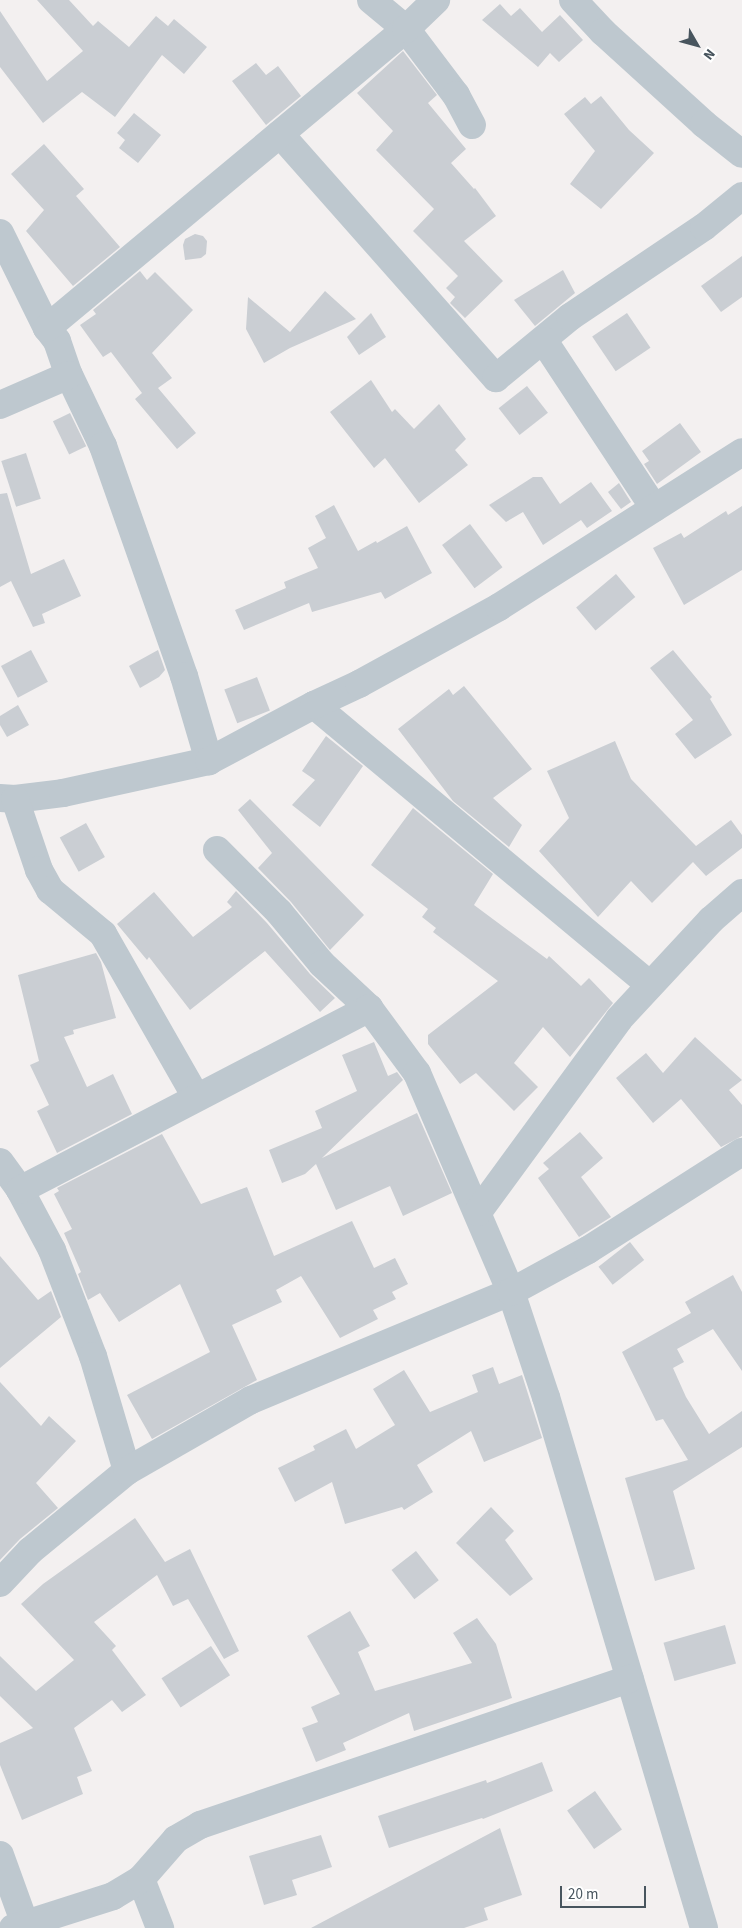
<!DOCTYPE html>
<style>
body{margin:0}
#map{position:relative;width:742px;height:1928px;overflow:hidden;background:#f3f0f0;font-family:"Source Sans 3",sans-serif}
div>[style]{position:absolute}
.building>*{inset:0;background:#caced3;transform-origin:0 0}
.minor>*{height:28px;margin:-14px;padding:0 14px;transform-origin:14px;border-radius:14px;background:#bec8cf}
span{translate:-50% -50%;white-space:nowrap;text-align:center;line-height:1.15;-webkit-text-stroke:4px #fff;paint-order:stroke}
.north{position:absolute;left:672px;top:20px;width:50px;height:50px;-webkit-text-stroke:4px #fff;paint-order:stroke;rotate:128deg;font-size:14px;font-weight:700;line-height:20px;text-align:center;color:#48555e}
.north::after{content:'';display:block;margin:auto;width:18px;height:22px;background:#48555e;clip-path:polygon(50% 0,100% 100%,50% 72%,0 100%)}
.scale{position:absolute;left:560px;top:1886px;width:86px;height:22px;box-sizing:border-box;border:2px solid #48555e;border-top:0;padding-left:6px;font-size:15px;line-height:18px;white-space:nowrap;color:#48555e;-webkit-text-stroke:4px #fff;paint-order:stroke}
</style>
<div id="map">
<div class="building">
<i style="clip-path:polygon(37px 0,69px 0,93px 26px,98px 21px,129px 47px,156px 16px,168px 26px,174px 19px,207px 47px,184px 74px,162px 55px,115px 117px,82px 92px,43px 123px,0 67px,0 11px,47px 81px,83px 51px)"></i>
<i style="clip-path:polygon(500px 4px,511px 16px,520px 8px,542px 32px,560px 15px,583px 40px,559px 62px,550px 53px,538px 67px,482px 20px)"></i>
<i style="clip-path:polygon(403px 51px,437px 95px,428px 103px,466px 149px,451px 163px,474px 189px,475px 188px,496px 216px,464px 241px,503px 281px,465px 318px,450px 303px,455px 297px,446px 288px,458px 276px,413px 231px,434px 209px,376px 150px,393px 131px,357px 93px)"></i>
<i style="clip-path:polygon(256px 63px,266px 75px,278px 66px,301px 96px,266px 125px,232px 81px)"></i>
<i style="clip-path:polygon(601px 96px,629px 130px,654px 153px,601px 209px,570px 184px,595px 151px,564px 114px,585px 97px,591px 104px)"></i>
<i style="clip-path:polygon(134px 113px,161px 135px,138px 163px,119px 148px,125px 140px,117px 133px)"></i>
<i style="clip-path:polygon(44px 144px,84px 189px,76px 196px,120px 247px,73px 286px,26px 231px,44px 210px,11px 174px)"></i>
<i style="clip-path:polygon(195px 234px,203px 236px,207px 241px,206px 254px,201px 258px,185px 260px,183px 245px,185px 239px)"></i>
<i style="clip-path:polygon(742px 256px,742px 297px,721px 312px,701px 286px)"></i>
<i style="clip-path:polygon(563px 270px,575px 293px,535px 326px,514px 300px)"></i>
<i style="clip-path:polygon(140px 271px,147px 280px,155px 272px,193px 310px,152px 353px,172px 378px,158px 388px,196px 433px,177px 449px,135px 399px,142px 393px,111px 352px,103px 357px,80px 325px,96px 314px,93px 310px)"></i>
<i style="clip-path:polygon(325px 291px,356px 319px,290px 348px,264px 363px,246px 329px,248px 297px,290px 332px)"></i>
<i style="clip-path:polygon(371px 313px,386px 337px,359px 355px,347px 337px)"></i>
<i style="left:627px;top:313px;width:42px;height:42px;rotate:56deg"></i>
<i style="clip-path:polygon(371px 380px,392px 412px,395px 409px,414px 429px,439px 404px,466px 439px,455px 450px,468px 465px,419px 503px,385px 458px,374px 468px,330px 412px)"></i>
<i style="left:527px;top:386px;width:34px;height:36px;rotate:52deg"></i>
<i style="left:70px;top:413px;width:37px;height:19px;rotate:64deg"></i>
<i style="clip-path:polygon(680px 423px,701px 452px,657px 484px,644px 464px,649px 461px,642px 451px)"></i>
<i style="left:26px;top:453px;width:48px;height:26px;rotate:72deg"></i>
<i style="clip-path:polygon(533px 477px,542px 477px,560px 504px,591px 482px,612px 511px,587px 528px,581px 520px,543px 545px,523px 512px,506px 522px,489px 505px)"></i>
<i style="clip-path:polygon(619px 483px,631px 502px,621px 509px,608px 492px)"></i>
<i style="clip-path:polygon(7px 493px,31px 574px,64px 559px,81px 596px,42px 614px,45px 623px,33px 627px,11px 581px,0 587px,0 494px)"></i>
<i style="clip-path:polygon(334px 505px,358px 551px,376px 541px,377px 543px,407px 526px,432px 573px,385px 599px,381px 592px,312px 612px,309px 603px,244px 630px,235px 610px,286px 588px,284px 582px,318px 568px,308px 548px,326px 538px,315px 516px)"></i>
<i style="clip-path:polygon(742px 506px,742px 570px,684px 605px,653px 548px,681px 533px,684px 538px,726px 511px,728px 515px)"></i>
<i style="left:470px;top:524px;width:54px;height:35px;rotate:53deg"></i>
<i style="left:616px;top:574px;width:30px;height:52px;rotate:50deg"></i>
<i style="left:31px;top:650px;width:36px;height:34px;rotate:62deg"></i>
<i style="clip-path:polygon(158px 650px,165px 670px,159px 677px,140px 688px,129px 666px)"></i>
<i style="clip-path:polygon(673px 650px,712px 697px,710px 699px,732px 735px,695px 759px,675px 734px,693px 720px,650px 668px)"></i>
<i style="left:257px;top:677px;width:36px;height:35px;rotate:69deg"></i>
<i style="clip-path:polygon(464px 686px,532px 769px,493px 798px,522px 825px,509px 847px,453px 801px,398px 729px,449px 689px,453px 695px)"></i>
<i style="clip-path:polygon(18px 705px,29px 725px,7px 737px,0 725px,0 716px)"></i>
<i style="clip-path:polygon(326px 736px,363px 766px,320px 827px,292px 805px,315px 780px,302px 771px)"></i>
<i style="clip-path:polygon(615px 741px,631px 779px,696px 846px,731px 820px,742px 835px,742px 848px,706px 876px,693px 862px,652px 903px,631px 881px,598px 917px,539px 851px,569px 818px,547px 771px)"></i>
<i style="clip-path:polygon(250px 799px,364px 915px,330px 950px,291px 902px,258px 868px,272px 853px,238px 810px)"></i>
<i style="clip-path:polygon(413px 808px,493px 874px,474px 905px,547px 959px,549px 956px,581px 986px,589px 978px,613px 1003px,570px 1057px,543px 1027px,514px 1063px,538px 1087px,514px 1111px,476px 1073px,460px 1084px,428px 1044px,428px 1035px,498px 981px,433px 932px,436px 928px,422px 917px,428px 909px,371px 865px)"></i>
<i style="left:86px;top:823px;width:39px;height:30px;rotate:61deg"></i>
<i style="clip-path:polygon(236px 891px,267px 923px,310px 974px,335px 998px,320px 1012px,265px 951px,190px 1010px,149px 957px,147px 960px,117px 924px,154px 892px,193px 937px,232px 907px,227px 902px)"></i>
<i style="clip-path:polygon(96px 953px,101px 962px,116px 1018px,73px 1030px,74px 1034px,64px 1037px,87px 1087px,113px 1074px,132px 1114px,57px 1153px,37px 1111px,49px 1105px,30px 1065px,39px 1061px,18px 975px)"></i>
<i style="clip-path:polygon(695px 1037px,742px 1080px,729px 1090px,742px 1105px,742px 1136px,721px 1147px,681px 1099px,653px 1123px,616px 1078px,646px 1053px,663px 1073px)"></i>
<i style="clip-path:polygon(374px 1042px,388px 1076px,397px 1072px,403px 1080px,322px 1158px,417px 1113px,452px 1193px,403px 1216px,390px 1186px,336px 1210px,316px 1164px,305px 1174px,282px 1183px,269px 1150px,322px 1128px,315px 1111px,357px 1091px,342px 1055px)"></i>
<i style="clip-path:polygon(580px 1132px,603px 1158px,581px 1177px,611px 1217px,579px 1237px,538px 1178px,549px 1169px,543px 1163px)"></i>
<i style="clip-path:polygon(162px 1134px,201px 1204px,247px 1187px,274px 1256px,352px 1221px,374px 1268px,395px 1258px,408px 1284px,392px 1292px,396px 1299px,373px 1310px,378px 1319px,340px 1338px,301px 1276px,276px 1290px,282px 1302px,232px 1325px,257px 1380px,152px 1439px,127px 1395px,210px 1352px,180px 1284px,119px 1322px,100px 1293px,88px 1300px,78px 1274px,81px 1272px,64px 1233px,72px 1229px,54px 1194px,59px 1191px,57px 1188px)"></i>
<i style="left:630px;top:1242px;width:23px;height:40px;rotate:52deg"></i>
<i style="clip-path:polygon(0 1256px,38px 1300px,51px 1291px,61px 1317px,0 1368px)"></i>
<i style="clip-path:polygon(733px 1275px,742px 1292px,742px 1371px,713px 1329px,677px 1349px,684px 1362px,673px 1368px,686px 1397px,709px 1434px,742px 1411px,742px 1447px,673px 1491px,695px 1569px,655px 1581px,625px 1478px,688px 1460px,663px 1419px,656px 1421px,622px 1352px,691px 1313px,685px 1302px)"></i>
<i style="clip-path:polygon(493px 1367px,499px 1384px,522px 1375px,542px 1438px,484px 1462px,471px 1431px,417px 1465px,433px 1492px,404px 1510px,402px 1507px,345px 1524px,332px 1482px,295px 1502px,278px 1468px,315px 1450px,313px 1446px,346px 1429px,356px 1449px,395px 1425px,373px 1389px,404px 1370px,430px 1412px,478px 1392px,472px 1375px)"></i>
<i style="clip-path:polygon(0 1382px,41px 1426px,49px 1416px,76px 1441px,36px 1483px,58px 1508px,20px 1539px,0 1560px)"></i>
<i style="clip-path:polygon(491px 1507px,514px 1531px,505px 1540px,533px 1579px,510px 1596px,456px 1543px)"></i>
<i style="clip-path:polygon(135px 1518px,165px 1562px,190px 1549px,239px 1651px,224px 1659px,188px 1599px,173px 1606px,157px 1575px,94px 1622px,116px 1646px,112px 1650px,146px 1695px,122px 1712px,112px 1700px,74px 1728px,92px 1771px,77px 1777px,83px 1794px,22px 1820px,0 1765px,0 1743px,33px 1728px,0 1696px,0 1656px,36px 1691px,74px 1660px,21px 1604px,43px 1584px)"></i>
<i style="left:416px;top:1551px;width:37px;height:31px;rotate:52deg"></i>
<i style="clip-path:polygon(350px 1611px,370px 1646px,358px 1652px,375px 1691px,472px 1663px,453px 1633px,477px 1618px,496px 1644px,512px 1698px,414px 1731px,409px 1713px,343px 1743px,346px 1750px,316px 1762px,302px 1728px,318px 1722px,311px 1707px,340px 1694px,307px 1636px)"></i>
<i style="left:725px;top:1625px;width:40px;height:64px;rotate:74deg"></i>
<i style="left:211px;top:1646px;width:35px;height:59px;rotate:57deg"></i>
<i style="clip-path:polygon(542px 1762px,553px 1791px,483px 1819px,482px 1818px,389px 1848px,378px 1816px,486px 1780px,487px 1783px)"></i>
<i style="left:595px;top:1791px;width:47px;height:34px;rotate:55deg"></i>
<i style="clip-path:polygon(500px 1828px,522px 1895px,484px 1908px,488px 1920px,464px 1928px,311px 1928px)"></i>
<i style="clip-path:polygon(321px 1835px,332px 1867px,292px 1880px,297px 1895px,264px 1905px,249px 1856px)"></i>
</div>
<div class="minor">
<i style="left:371px;top:0;width:45px;rotate:39.6deg"></i>
<i style="left:406px;top:29px;width:83px;rotate:52.9deg"></i>
<i style="left:456px;top:95px;width:34px;rotate:62deg"></i>
<i style="left:573px;top:0;width:44px;rotate:46.8deg"></i>
<i style="left:603px;top:32px;width:137px;rotate:42.3deg"></i>
<i style="left:704px;top:124px;width:48px;rotate:38.3deg"></i>
<i style="left:280px;top:134px;width:326px;rotate:48.5deg"></i>
<i style="left:496px;top:378px;width:96px;rotate:-39.5deg"></i>
<i style="left:570px;top:317px;width:161px;rotate:-33.9deg"></i>
<i style="left:704px;top:227px;width:49px;rotate:-39.2deg"></i>
<i style="left:0;top:233px;width:106px;rotate:63.7deg"></i>
<i style="left:47px;top:328px;width:16px;rotate:52deg"></i>
<i style="left:57px;top:341px;width:36px;rotate:71deg"></i>
<i style="left:69px;top:375px;width:79px;rotate:64.4deg"></i>
<i style="left:103px;top:446px;width:244px;rotate:70.6deg"></i>
<i style="left:184px;top:676px;width:89px;rotate:73.6deg"></i>
<i style="left:47px;top:328px;width:467px;rotate:-39.8deg"></i>
<i style="left:406px;top:29px;width:42px;rotate:-44deg"></i>
<i style="left:544px;top:341px;width:200px;rotate:56.6deg"></i>
<i style="left:0;top:405px;width:75px;rotate:-23.5deg"></i>
<i style="left:314px;top:705px;width:437px;rotate:39.8deg"></i>
<i style="left:0;top:798px;width:15px;rotate:4deg"></i>
<i style="left:15px;top:799px;width:48px;rotate:-7.1deg"></i>
<i style="left:63px;top:793px;width:149px;rotate:-12.4deg"></i>
<i style="left:209px;top:761px;width:119px;rotate:-28.1deg"></i>
<i style="left:314px;top:705px;width:50px;rotate:-25deg"></i>
<i style="left:359px;top:684px;width:160px;rotate:-28.8deg"></i>
<i style="left:499px;top:607px;width:288px;rotate:-32.5deg"></i>
<i style="left:15px;top:799px;width:75px;rotate:71.3deg"></i>
<i style="left:39px;top:870px;width:23px;rotate:61deg"></i>
<i style="left:50px;top:890px;width:69px;rotate:39.7deg"></i>
<i style="left:103px;top:934px;width:188px;rotate:60.3deg"></i>
<i style="left:217px;top:850px;width:88px;rotate:45deg"></i>
<i style="left:279px;top:912px;width:67px;rotate:50.4deg"></i>
<i style="left:322px;top:964px;width:64px;rotate:43.1deg"></i>
<i style="left:0;top:1162px;width:34px;rotate:54deg"></i>
<i style="left:20px;top:1190px;width:68px;rotate:61.9deg"></i>
<i style="left:52px;top:1250px;width:114px;rotate:68.9deg"></i>
<i style="left:93px;top:1356px;width:120px;rotate:73.5deg"></i>
<i style="left:20px;top:1190px;width:394px;rotate:-27.5deg"></i>
<i style="left:369px;top:1008px;width:81px;rotate:53.6deg"></i>
<i style="left:417px;top:1073px;width:238px;rotate:66.8deg"></i>
<i style="left:511px;top:1292px;width:111px;rotate:71.6deg"></i>
<i style="left:546px;top:1397px;width:554px;rotate:73.43deg"></i>
<i style="left:478px;top:1212px;width:239px;rotate:-53.8deg"></i>
<i style="left:619px;top:1019px;width:135px;rotate:-47.1deg"></i>
<i style="left:711px;top:920px;width:41px;rotate:-41.1deg"></i>
<i style="left:0;top:1583px;width:44px;rotate:-46.8deg"></i>
<i style="left:30px;top:1551px;width:126px;rotate:-39.5deg"></i>
<i style="left:127px;top:1471px;width:143px;rotate:-29.8deg"></i>
<i style="left:251px;top:1400px;width:282px;rotate:-22.6deg"></i>
<i style="left:511px;top:1292px;width:88px;rotate:-28.6deg"></i>
<i style="left:588px;top:1250px;width:183px;rotate:-32.5deg"></i>
<i style="left:0;top:1855px;width:73px;rotate:70.1deg"></i>
<i style="left:141px;top:1879px;width:53px;rotate:68.8deg"></i>
<i style="left:13px;top:1928px;width:105px;rotate:-17.7deg"></i>
<i style="left:113px;top:1896px;width:33px;rotate:-31deg"></i>
<i style="left:141px;top:1879px;width:53px;rotate:-48.8deg"></i>
<i style="left:176px;top:1839px;width:28px;rotate:-30deg"></i>
<i style="left:200px;top:1825px;width:454px;rotate:-18.8deg"></i>
</div>
<div class="north">N</div>
<div class="scale">20 m</div>
</div>
